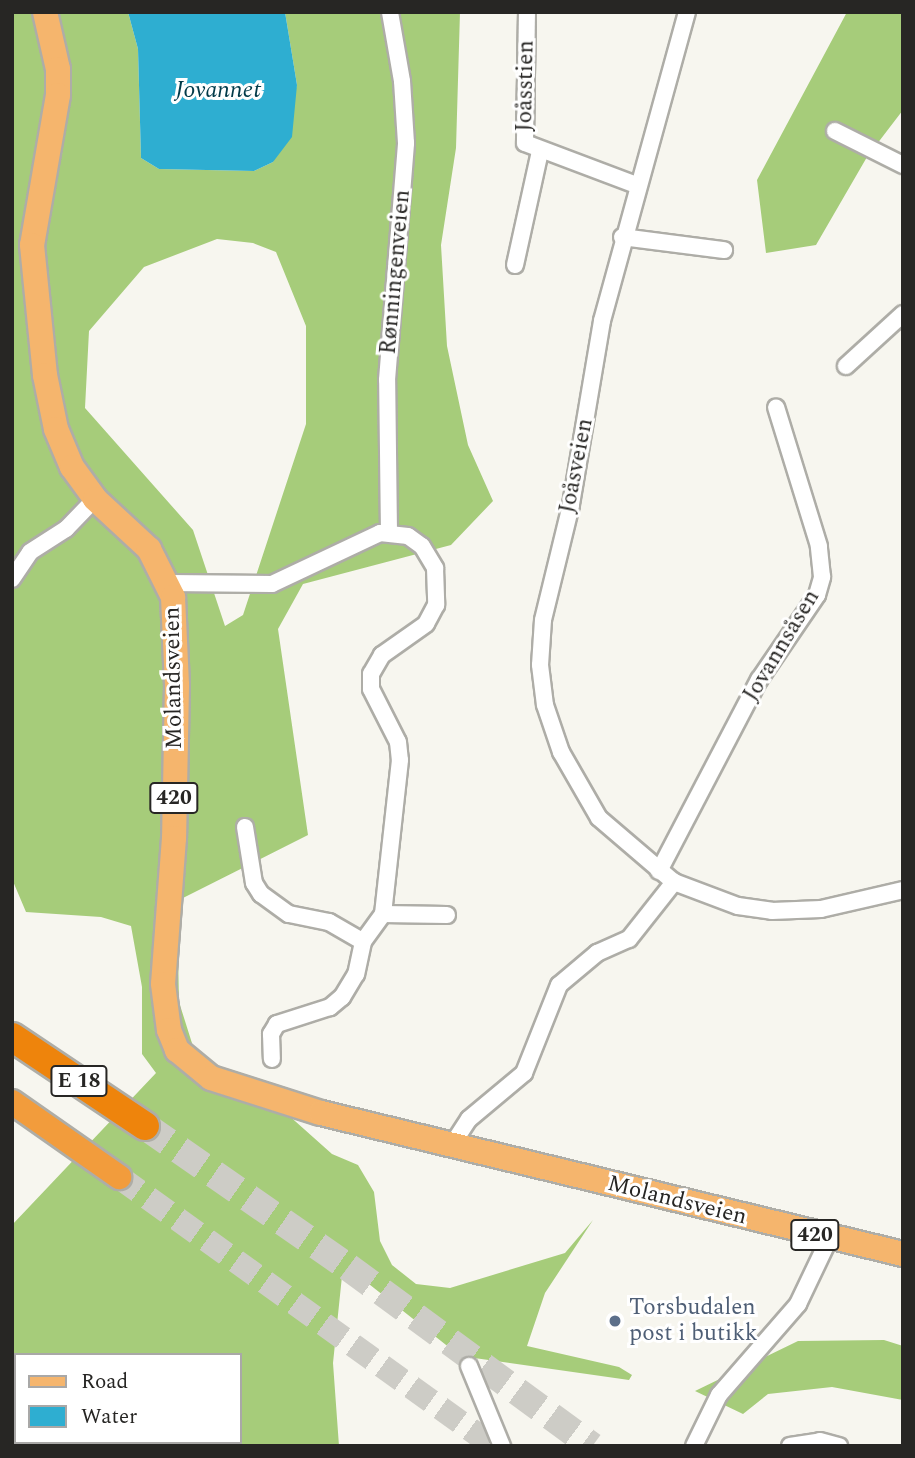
<!DOCTYPE html>
<meta charset="utf-8">
<style>
body{margin:0}
#map{position:relative;width:915px;height:1458px;overflow:hidden;background:#f7f6ef;font-family:Spectral,serif}
div>[style]{position:absolute}
.forest>*{inset:0;background:#a6cc7a}
.water>*{inset:0;background:#2eaed1}
.trunk-tunnel>*{height:24px;margin-top:-12px;transform-origin:0;background:repeating-linear-gradient(90deg,#cdccc6 0 24px,transparent 0 36px)}
.motorway-tunnel>*{height:28px;margin-top:-14px;transform-origin:0;background:repeating-linear-gradient(90deg,#cdccc6 0 28px,transparent 0 42px)}
.roads{filter:drop-shadow(2px 0 #aeada7) drop-shadow(-2px 0 #aeada7) drop-shadow(0 2px #aeada7) drop-shadow(0 -2px #aeada7)}
.minor>*{height:16px;margin:-8px;padding:0 8px;transform-origin:8px;border-radius:8px;background:#fff}
.primary>*{height:24px;margin:-12px;padding:0 12px;transform-origin:12px;border-radius:12px;background:#f5b56d}
.trunk>*{height:24px;margin:-12px;padding:0 12px;transform-origin:12px;border-radius:12px;background:#f29c3c}
.motorway>*{height:28px;margin:-14px;padding:0 14px;transform-origin:14px;border-radius:14px;background:#ee840c}
.dots>*{width:19px;height:19px;translate:-50% -50%;box-sizing:border-box;border:4px solid #fff;border-radius:50%}
span{translate:-50% -50%;white-space:nowrap;text-align:center;line-height:1.15;-webkit-text-stroke:6px #fff;paint-order:stroke}
.shield-label span{padding:2px 5px;background:#fff;border:2px solid;border-radius:5px;-webkit-text-stroke-width:0}
.shield-label{font-size:21px;color:#272624;font-weight:700}
.street-label{font-size:23px;color:#272624}
.service-label{font-size:23px;color:#4e5e75}
.left{translate:0 -50%;text-align:left}
.water-label{font-size:24px;color:#023b4a;font-style:italic}
.frame{position:absolute;inset:0;border:14px solid #272624;pointer-events:none}
.legend{position:absolute;left:14px;top:1353px;width:228px;height:91px;box-sizing:border-box;background:#fff;border:2px solid #a9a8a7;margin:0;padding:9px 12px;list-style:none;font-size:21px;color:#272624}
.legend li{display:flex;align-items:center;gap:14px;height:35px}
.legend b{width:35px;border:2px solid #a9a8a7}
</style>
<div id="map">
<div class="forest">
<i style="clip-path:polygon(evenodd,12px 12px,128px 12px,138px 49px,141px 158px,159px 169px,254px 171px,273px 162px,297px 85px,285px 12px,460px 12px,456px 148px,441px 245px,447px 346px,468px 445px,493px 501px,451px 545px,303px 584px,278px 629px,308px 835px,177px 901px,179px 1002px,203px 1078px,286px 1113px,332px 1154px,358px 1165px,374px 1192px,380px 1241px,392px 1265px,416px 1284px,450px 1288px,565px 1253px,593px 1220px,545px 1293px,527px 1346px,619px 1367px,632px 1375px,629px 1380px,460px 1356px,355px 1273px,342px 1276px,333px 1363px,339px 1446px,12px 1446px,12px 1225px,156px 1073px,142px 1054px,142px 987px,131px 926px,101px 917px,26px 912px,12px 879px,12px 12px,217px 239px,253px 243px,276px 252px,306px 326px,306px 424px,243px 615px,225px 626px,193px 530px,85px 408px,89px 331px,144px 267px,217px 239px,12px 12px,16px 1355px,240px 1355px,240px 1442px,16px 1442px,16px 1355px)"></i>
<i style="clip-path:polygon(847px 12px,903px 12px,903px 110px,867px 157px,816px 245px,766px 253px,757px 180px)"></i>
<i style="clip-path:polygon(884px 1340px,903px 1346px,903px 1400px,832px 1387px,768px 1394px,743px 1414px,695px 1391px,798px 1341px)"></i>
</div>
<div class="water">
<i style="clip-path:polygon(128px 12px,285px 12px,297px 85px,292px 137px,273px 162px,254px 171px,159px 169px,141px 158px,138px 49px)"></i>
</div>
<div class="trunk-tunnel">
<i style="left:119px;top:1177px;width:461px;rotate:35.7deg"></i>
</div>
<div class="motorway-tunnel">
<i style="left:145px;top:1126px;width:247px;rotate:34.8deg"></i>
<i style="left:348px;top:1267px;width:303px;rotate:36.3deg"></i>
</div>
<div class="roads">
<div class="minor">
<i style="left:527px;top:12px;width:131px;rotate:90.9deg"></i>
<i style="left:525px;top:143px;width:119px;rotate:20.7deg"></i>
<i style="left:687px;top:12px;width:320px;rotate:105.4deg"></i>
<i style="left:602px;top:321px;width:187px;rotate:99.6deg"></i>
<i style="left:571px;top:505px;width:118px;rotate:103.7deg"></i>
<i style="left:543px;top:620px;width:45px;rotate:93.8deg"></i>
<i style="left:540px;top:665px;width:40px;rotate:82.9deg"></i>
<i style="left:545px;top:705px;width:50px;rotate:71.2deg"></i>
<i style="left:561px;top:752px;width:76px;rotate:60.1deg"></i>
<i style="left:599px;top:818px;width:99px;rotate:40.5deg"></i>
<i style="left:674px;top:882px;width:68px;rotate:20.6deg"></i>
<i style="left:738px;top:906px;width:34px;rotate:8deg"></i>
<i style="left:772px;top:911px;width:49px;rotate:-2.3deg"></i>
<i style="left:821px;top:909px;width:84px;rotate:-13deg"></i>
<i style="left:835px;top:131px;width:76px;rotate:26.6deg"></i>
<i style="left:622px;top:237px;width:103px;rotate:7.3deg"></i>
<i style="left:515px;top:265px;width:117px;rotate:-77.6deg"></i>
<i style="left:846px;top:366px;width:77px;rotate:-42.4deg"></i>
<i style="left:389px;top:533px;width:153px;rotate:-90.7deg"></i>
<i style="left:387px;top:380px;width:238px;rotate:-85.4deg"></i>
<i style="left:406px;top:143px;width:62px;rotate:-93.7deg"></i>
<i style="left:402px;top:81px;width:70px;rotate:-99.9deg"></i>
<i style="left:12px;top:579px;width:32px;rotate:-56deg"></i>
<i style="left:30px;top:552px;width:43px;rotate:-32.6deg"></i>
<i style="left:66px;top:529px;width:42px;rotate:-46deg"></i>
<i style="left:169px;top:583px;width:103px;rotate:0.6deg"></i>
<i style="left:272px;top:584px;width:119px;rotate:-25.3deg"></i>
<i style="left:380px;top:533px;width:28px;rotate:6deg"></i>
<i style="left:408px;top:536px;width:17px;rotate:36deg"></i>
<i style="left:422px;top:546px;width:26px;rotate:59deg"></i>
<i style="left:435px;top:568px;width:37px;rotate:88deg"></i>
<i style="left:436px;top:605px;width:21px;rotate:118deg"></i>
<i style="left:426px;top:624px;width:54px;rotate:144.8deg"></i>
<i style="left:382px;top:655px;width:22px;rotate:120deg"></i>
<i style="left:371px;top:674px;width:15px;rotate:90deg"></i>
<i style="left:371px;top:689px;width:59px;rotate:63deg"></i>
<i style="left:398px;top:742px;width:18px;rotate:84deg"></i>
<i style="left:400px;top:760px;width:155px;rotate:96.3deg"></i>
<i style="left:383px;top:914px;width:34px;rotate:126deg"></i>
<i style="left:363px;top:942px;width:33px;rotate:102deg"></i>
<i style="left:356px;top:974px;width:27px;rotate:121deg"></i>
<i style="left:342px;top:997px;width:16px;rotate:140deg"></i>
<i style="left:330px;top:1007px;width:56px;rotate:162.2deg"></i>
<i style="left:277px;top:1024px;width:12px;rotate:121deg"></i>
<i style="left:271px;top:1034px;width:25px;rotate:88deg"></i>
<i style="left:245px;top:827px;width:57px;rotate:80.9deg"></i>
<i style="left:254px;top:883px;width:13px;rotate:58deg"></i>
<i style="left:261px;top:894px;width:34px;rotate:36deg"></i>
<i style="left:289px;top:914px;width:41px;rotate:11.3deg"></i>
<i style="left:329px;top:922px;width:39px;rotate:30deg"></i>
<i style="left:659px;top:871px;width:216px;rotate:-62.4deg"></i>
<i style="left:759px;top:680px;width:103px;rotate:-55.7deg"></i>
<i style="left:817px;top:595px;width:19px;rotate:-74deg"></i>
<i style="left:822px;top:577px;width:31px;rotate:-96deg"></i>
<i style="left:819px;top:546px;width:145px;rotate:-107.2deg"></i>
<i style="left:383px;top:914px;width:64px;rotate:0.9deg"></i>
<i style="left:452px;top:1145px;width:31px;rotate:-57deg"></i>
<i style="left:469px;top:1119px;width:72px;rotate:-39.9deg"></i>
<i style="left:524px;top:1073px;width:95px;rotate:-68.3deg"></i>
<i style="left:559px;top:985px;width:50px;rotate:-40.1deg"></i>
<i style="left:597px;top:953px;width:35px;rotate:-24deg"></i>
<i style="left:629px;top:939px;width:73px;rotate:-51.7deg"></i>
<i style="left:469px;top:1366px;width:87px;rotate:67.6deg"></i>
<i style="left:694px;top:1446px;width:57px;rotate:-63.9deg"></i>
<i style="left:719px;top:1395px;width:121px;rotate:-49deg"></i>
<i style="left:798px;top:1304px;width:72px;rotate:-64.5deg"></i>
<i style="left:790px;top:1446px;width:30px;rotate:-9deg"></i>
<i style="left:820px;top:1441px;width:20px;rotate:15deg"></i>
</div>
<div class="primary">
<i style="left:45px;top:12px;width:58px;rotate:77.2deg"></i>
<i style="left:58px;top:69px;width:26px;rotate:90deg"></i>
<i style="left:58px;top:95px;width:152px;rotate:99.8deg"></i>
<i style="left:32px;top:245px;width:131px;rotate:84.3deg"></i>
<i style="left:45px;top:375px;width:55px;rotate:78.5deg"></i>
<i style="left:56px;top:429px;width:41px;rotate:67.2deg"></i>
<i style="left:72px;top:467px;width:39px;rotate:54deg"></i>
<i style="left:95px;top:499px;width:74px;rotate:42.8deg"></i>
<i style="left:149px;top:549px;width:54px;rotate:63.4deg"></i>
<i style="left:173px;top:597px;width:88px;rotate:87.4deg"></i>
<i style="left:177px;top:685px;width:153px;rotate:91.1deg"></i>
<i style="left:174px;top:838px;width:146px;rotate:94.3deg"></i>
<i style="left:163px;top:984px;width:46px;rotate:82.6deg"></i>
<i style="left:169px;top:1030px;width:22px;rotate:68deg"></i>
<i style="left:177px;top:1050px;width:44px;rotate:39.5deg"></i>
<i style="left:211px;top:1078px;width:115px;rotate:17.7deg"></i>
<i style="left:321px;top:1113px;width:599px;rotate:13.62deg"></i>
<i style="left:12px;top:1435px;width:6px;rotate:45deg"></i>
<i style="left:34px;top:1442px;width:5px;rotate:53deg"></i>
</div>
<div class="trunk">
<i style="left:12px;top:1102px;width:131px;rotate:35deg"></i>
</div>
<div class="motorway">
<i style="left:12px;top:1037px;width:160px;rotate:33.8deg"></i>
</div>
</div>
<div class="dots">
<i style="left:615px;top:1321px;background:#5c6f8a"></i>
</div>
<div class="shield-label">
<span style="left:174px;top:798px">420</span>
<span style="left:79px;top:1081px">E 18</span>
<span style="left:815px;top:1235px">420</span>
</div>
<div class="street-label">
<span style="left:526px;top:86px;rotate:-89deg">Joåsstien</span>
<span style="left:396px;top:272px;rotate:-85deg">Rønningenveien</span>
<span style="left:577px;top:466px;rotate:-79deg">Joåsveien</span>
<span style="left:782px;top:646px;rotate:-59deg">Jovannsåsen</span>
<span style="left:174px;top:678px;rotate:-91deg">Molandsveien</span>
<span style="left:677px;top:1201px;rotate:14deg">Molandsveien</span>
</div>
<div class="service-label">
<span class="left" style="left:629px;top:1321px">Torsbudalen<br>post i butikk</span>
</div>
<div class="water-label">
<span style="left:218px;top:91px">Jovannet</span>
</div>
<div class="frame"></div>
<ul class="legend">
<li><b style="height:9px;background:#f5b56d"></b>Road</li>
<li><b style="height:19px;background:#2eaed1"></b>Water</li>
</ul>
</div>
